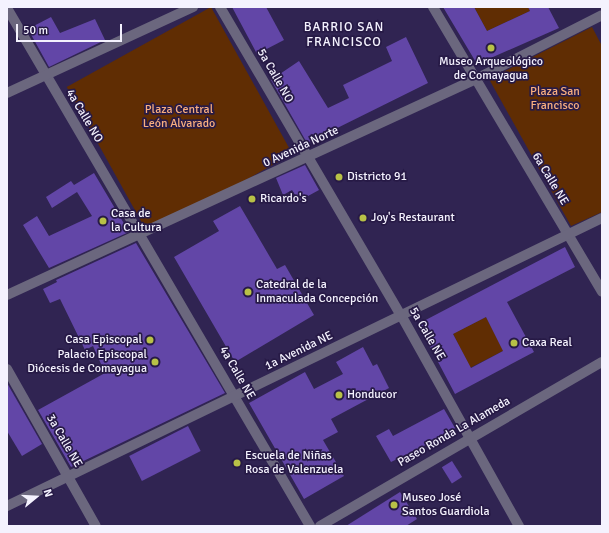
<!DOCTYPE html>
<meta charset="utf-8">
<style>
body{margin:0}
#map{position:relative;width:609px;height:533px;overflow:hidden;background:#302452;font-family:Signika,sans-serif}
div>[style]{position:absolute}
.green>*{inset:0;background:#602d03;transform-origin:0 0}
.building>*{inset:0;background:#6246a7;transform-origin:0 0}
.minor>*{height:10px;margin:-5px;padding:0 5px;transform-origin:5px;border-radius:5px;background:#6b677e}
.dots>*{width:11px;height:11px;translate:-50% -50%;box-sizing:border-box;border:2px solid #271a46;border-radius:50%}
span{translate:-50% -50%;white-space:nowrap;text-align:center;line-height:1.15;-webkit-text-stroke:3.5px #271a46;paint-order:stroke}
.poi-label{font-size:12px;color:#f4f2fe}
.left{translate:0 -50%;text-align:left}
.right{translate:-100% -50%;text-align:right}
.street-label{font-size:12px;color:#f4f2fe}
.park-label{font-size:12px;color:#f9af7f}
.neighbourhood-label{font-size:13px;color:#f4f2fe;letter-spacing:1px}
.frame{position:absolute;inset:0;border:8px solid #f4f2fe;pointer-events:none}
.north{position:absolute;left:16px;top:477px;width:40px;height:40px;-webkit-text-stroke:3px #271a46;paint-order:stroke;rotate:72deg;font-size:11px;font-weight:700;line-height:16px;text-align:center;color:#f4f2fe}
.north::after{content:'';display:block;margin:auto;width:14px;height:18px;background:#f4f2fe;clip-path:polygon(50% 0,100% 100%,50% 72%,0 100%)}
.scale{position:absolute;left:16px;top:24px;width:106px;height:18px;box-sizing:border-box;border:2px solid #f4f2fe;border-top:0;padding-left:5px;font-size:12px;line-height:14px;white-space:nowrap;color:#f4f2fe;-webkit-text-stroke:3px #271a46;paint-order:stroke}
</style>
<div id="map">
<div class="green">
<i style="left:211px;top:7px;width:168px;height:165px;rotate:61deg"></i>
<i style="clip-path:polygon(474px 7px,528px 7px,530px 11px,487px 31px)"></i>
<i style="clip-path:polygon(592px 27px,602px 46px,602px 212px,571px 226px,489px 79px)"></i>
<i style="left:486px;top:317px;width:38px;height:37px;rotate:63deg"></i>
</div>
<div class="building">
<i style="clip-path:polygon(232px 7px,266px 7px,284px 40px,257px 54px)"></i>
<i style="clip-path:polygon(443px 7px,474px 7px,487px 31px,530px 11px,528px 7px,548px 7px,559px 28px,477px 64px)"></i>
<i style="clip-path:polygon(51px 17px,60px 33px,95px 19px,105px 40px,49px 67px,28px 29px)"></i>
<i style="clip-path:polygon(406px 37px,428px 83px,307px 143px,271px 80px,299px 61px,328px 108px,349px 98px,343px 85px,392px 61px,386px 47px)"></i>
<i style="clip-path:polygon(305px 165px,319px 190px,299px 201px,292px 190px,283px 195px,276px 178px)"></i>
<i style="clip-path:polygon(94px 173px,129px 232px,49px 268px,23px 225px,37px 216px,49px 236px,92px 216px,77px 192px,52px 208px,46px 197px,71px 181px,74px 185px)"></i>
<i style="clip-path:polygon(240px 206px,277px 269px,285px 265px,314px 315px,235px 362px,174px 257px,219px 231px,213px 221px)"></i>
<i style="clip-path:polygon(136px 243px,225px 393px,71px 467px,38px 410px,105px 373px,93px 346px,85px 350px,60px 299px,50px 303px,43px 289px,57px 282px,56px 280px)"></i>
<i style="clip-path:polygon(evenodd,565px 247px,575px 267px,507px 302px,534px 352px,455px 394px,418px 324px,565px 247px,486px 317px,503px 351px,471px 368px,453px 334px,486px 317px)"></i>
<i style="clip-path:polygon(363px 347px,373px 366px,377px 364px,389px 388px,331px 419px,338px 432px,323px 440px,344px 476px,304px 499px,249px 403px,305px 372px,314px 389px,343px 374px,336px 362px)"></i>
<i style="clip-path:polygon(7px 383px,42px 444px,22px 456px,7px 431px)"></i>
<i style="clip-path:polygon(444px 409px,455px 428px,452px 432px,391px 462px,376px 436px,389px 429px,393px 436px)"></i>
<i style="left:188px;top:426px;width:28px;height:66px;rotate:63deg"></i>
<i style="left:452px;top:461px;width:19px;height:12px;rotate:58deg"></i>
<i style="clip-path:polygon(400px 492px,417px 519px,406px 526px,346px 526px)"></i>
</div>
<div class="minor">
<i style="left:220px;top:7px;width:357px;rotate:59.6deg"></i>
<i style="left:401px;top:315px;width:242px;rotate:60.8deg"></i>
<i style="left:433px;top:7px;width:331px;rotate:59.3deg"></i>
<i style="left:7px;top:8px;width:600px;rotate:59.67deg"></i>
<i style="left:7px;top:93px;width:205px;rotate:-24.8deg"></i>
<i style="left:7px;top:295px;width:516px;rotate:-24.73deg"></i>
<i style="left:476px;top:79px;width:141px;rotate:-26.9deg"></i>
<i style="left:7px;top:369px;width:180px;rotate:60.5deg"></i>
<i style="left:7px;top:506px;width:661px;rotate:-25.83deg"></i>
<i style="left:320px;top:526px;width:326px;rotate:-30.2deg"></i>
</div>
<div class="dots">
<i style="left:491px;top:48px;background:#b8c147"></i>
<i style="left:339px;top:177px;background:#b8c147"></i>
<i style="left:252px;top:199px;background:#b8c147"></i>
<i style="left:363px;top:218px;background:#b8c147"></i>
<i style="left:103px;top:221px;background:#b8c147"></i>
<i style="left:248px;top:292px;background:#b8c147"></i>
<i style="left:150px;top:340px;background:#b8c147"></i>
<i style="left:514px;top:343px;background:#b8c147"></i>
<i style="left:155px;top:362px;background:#b8c147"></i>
<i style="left:339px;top:395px;background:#b8c147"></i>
<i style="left:237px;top:463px;background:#b8c147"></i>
<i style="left:394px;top:505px;background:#b8c147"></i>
</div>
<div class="poi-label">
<span style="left:491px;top:69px">Museo Arqueológico<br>de Comayagua</span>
<span class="left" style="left:347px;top:177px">Districto 91</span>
<span class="left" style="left:260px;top:199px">Ricardo's</span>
<span class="left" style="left:111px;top:221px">Casa de<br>la Cultura</span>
<span class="left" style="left:371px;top:218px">Joy's Restaurant</span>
<span class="left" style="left:256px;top:292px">Catedral de la<br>Inmaculada Concepción</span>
<span class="right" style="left:142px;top:340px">Casa Episcopal</span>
<span class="left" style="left:522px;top:343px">Caxa Real</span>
<span class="right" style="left:147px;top:362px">Palacio Episcopal<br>Diócesis de Comayagua</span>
<span class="left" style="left:347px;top:395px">Honducor</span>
<span class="left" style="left:245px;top:463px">Escuela de Niñas<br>Rosa de Valenzuela</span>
<span class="left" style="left:402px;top:505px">Museo José<br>Santos Guardiola</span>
</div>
<div class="street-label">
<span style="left:275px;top:76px;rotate:60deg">5a Calle NO</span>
<span style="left:84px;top:116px;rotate:59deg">4a Calle NO</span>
<span style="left:301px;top:147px;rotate:-25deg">0 Avenida Norte</span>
<span style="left:550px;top:179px;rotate:59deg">6a Calle NE</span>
<span style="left:427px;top:334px;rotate:60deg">5a Calle NE</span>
<span style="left:299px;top:351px;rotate:-26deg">1a Avenida NE</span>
<span style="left:237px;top:373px;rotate:60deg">4a Calle NE</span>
<span style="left:454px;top:432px;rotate:-30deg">Paseo Ronda La Alameda</span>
<span style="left:64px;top:441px;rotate:60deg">3a Calle NE</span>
</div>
<div class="park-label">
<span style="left:555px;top:99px">Plaza San<br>Francisco</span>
<span style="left:179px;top:117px">Plaza Central<br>León Alvarado</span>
</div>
<div class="neighbourhood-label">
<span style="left:344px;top:35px">BARRIO SAN<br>FRANCISCO</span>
</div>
<div class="frame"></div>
<div class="north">N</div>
<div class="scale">50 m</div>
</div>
